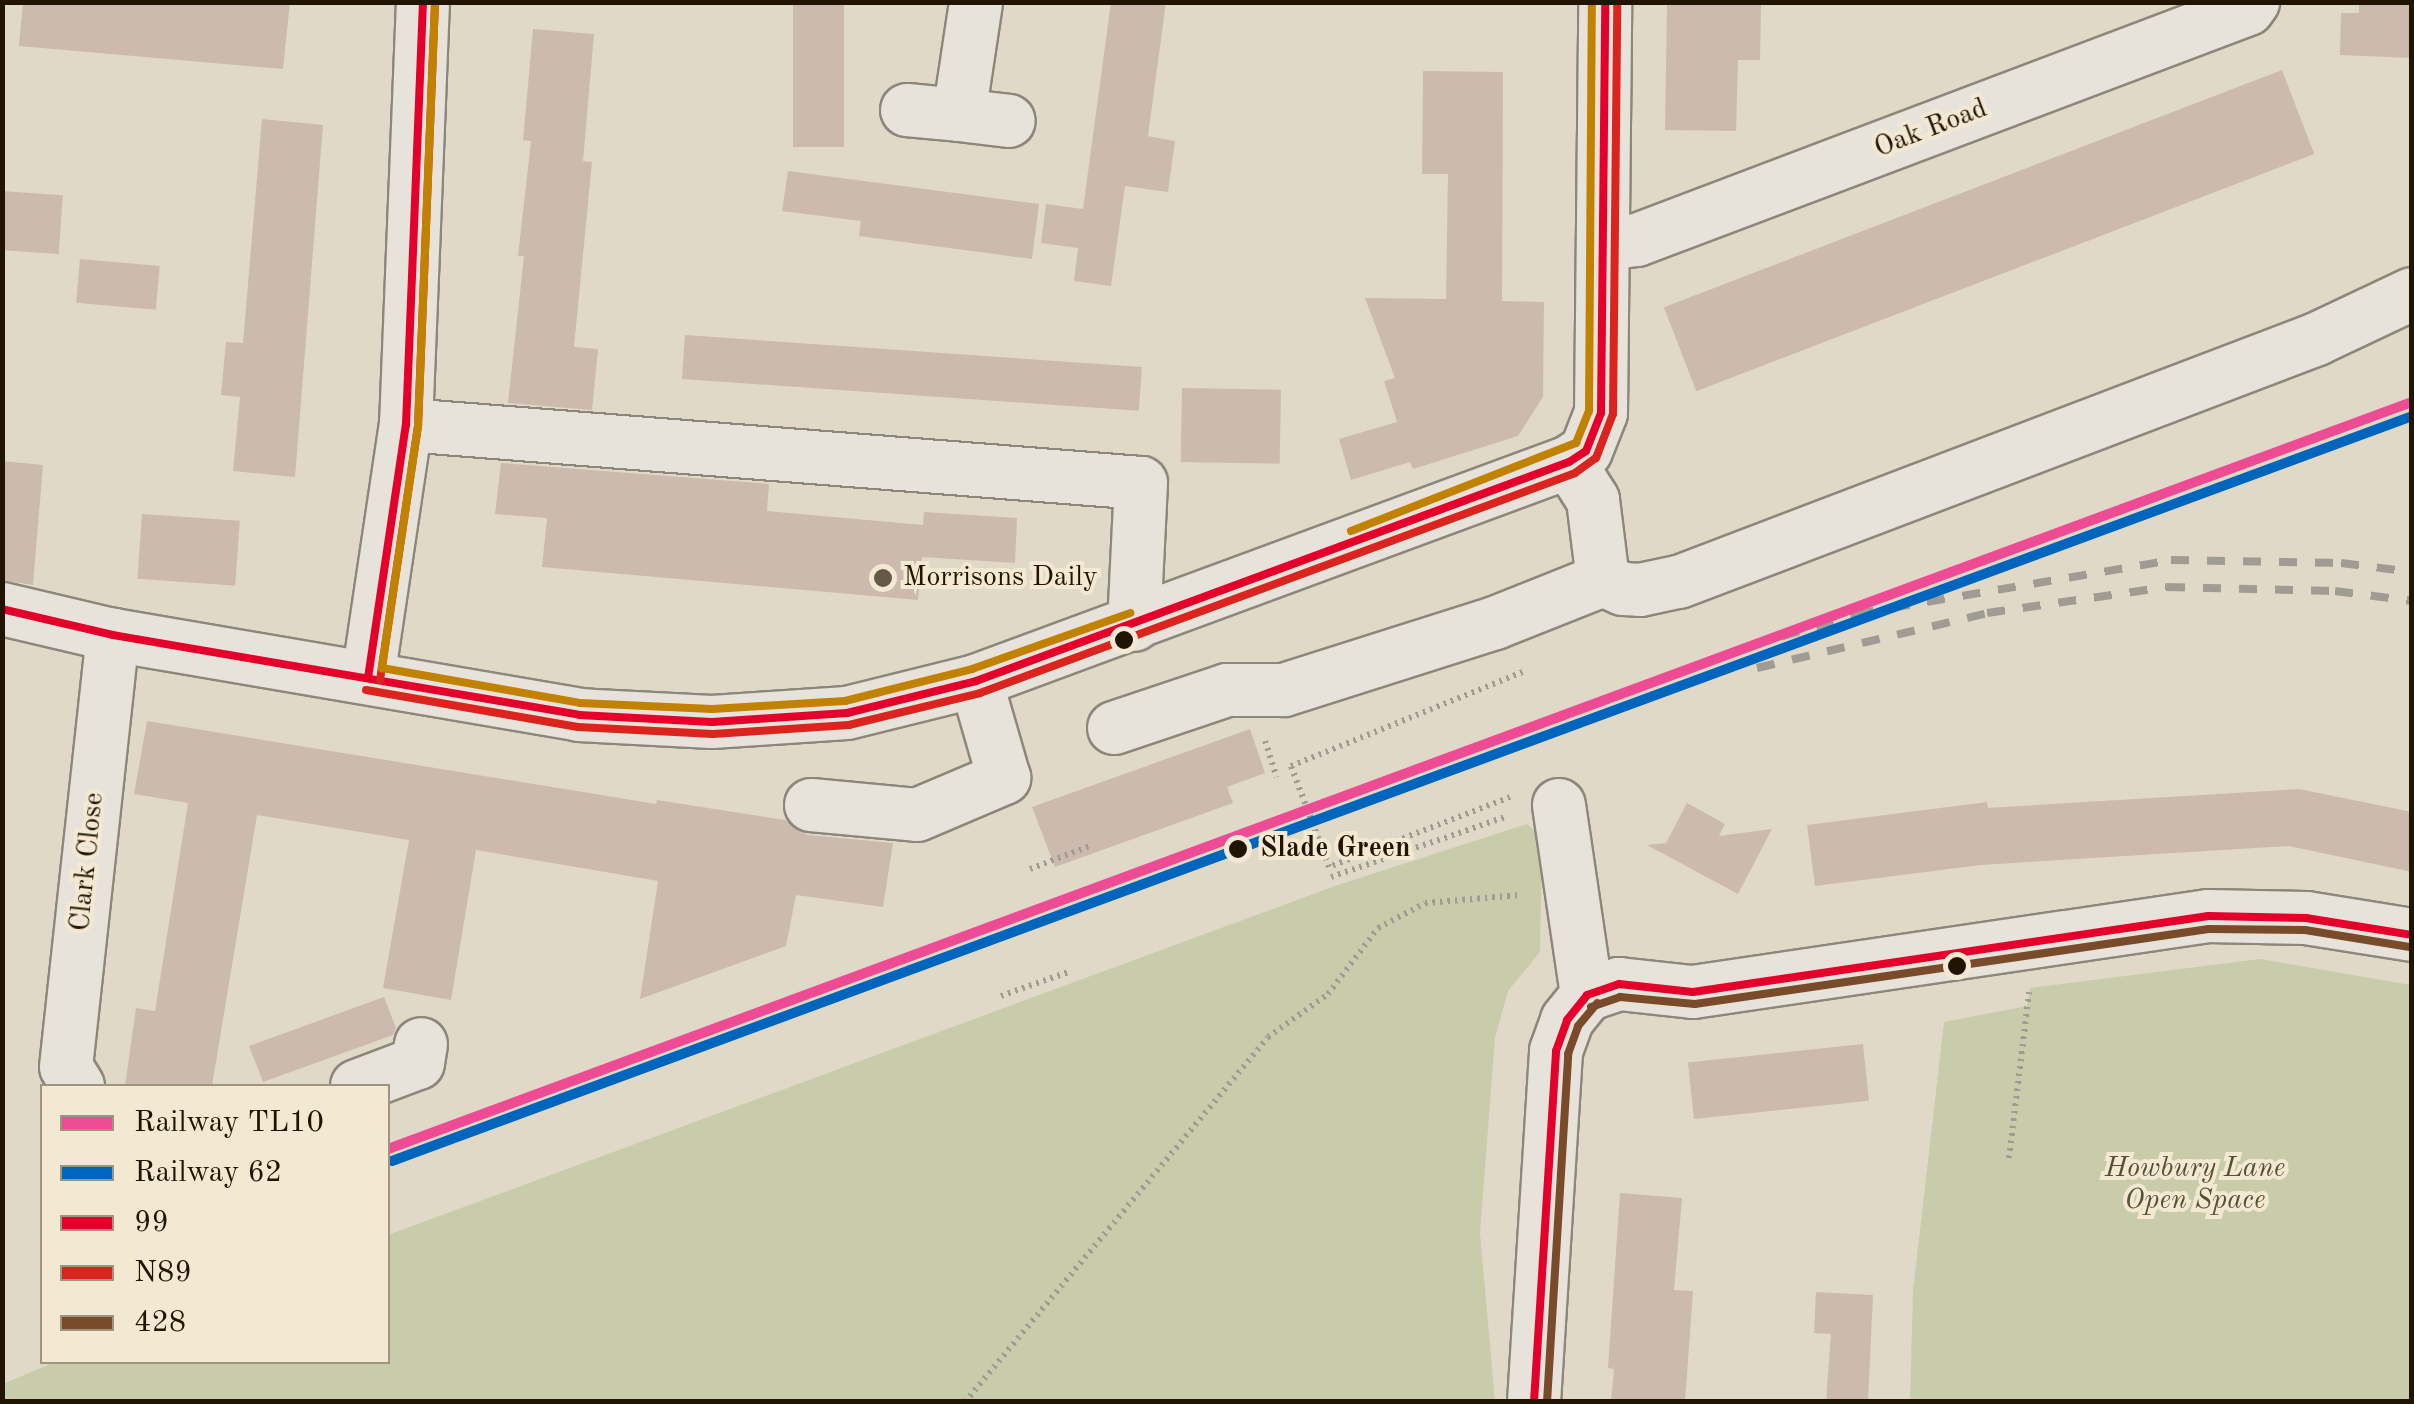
<!DOCTYPE html>
<style>
body{margin:0}
#map{position:relative;width:2414px;height:1404px;overflow:hidden;background:#e1d9c7;font-family:"Old Standard TT",serif}
div>[style]{position:absolute}
.green>*{inset:0;background:#c8ccab}
.building>*{inset:0;background:#ccbaae;transform-origin:0 0}
.path>*{height:6px;margin-top:-3px;transform-origin:0;background:repeating-linear-gradient(90deg,#a09c93 0 2.5px,transparent 0 7.5px)}
.roads{filter:drop-shadow(2px 0 #8d877b) drop-shadow(-2px 0 #8d877b) drop-shadow(0 2px #8d877b) drop-shadow(0 -2px #8d877b)}
.minor>*{height:52px;margin:-26px;padding:0 26px;transform-origin:26px;border-radius:26px;background:#e8e3da}
.rail>*{height:8px;margin-top:-4px;transform-origin:0;background:repeating-linear-gradient(90deg,#a09c93 0 18px,transparent 0 36px)}
.bus-1>*{height:8px;margin:-4px;padding:0 4px;transform-origin:4px;border-radius:4px;background:#e4002b}
.bus-2>*{height:8px;margin:-4px;padding:0 4px;transform-origin:4px;border-radius:4px;background:#dc241f}
.bus-3>*{height:8px;margin:-4px;padding:0 4px;transform-origin:4px;border-radius:4px;background:#7a4b2a}
.bus-4>*{height:8px;margin:-4px;padding:0 4px;transform-origin:4px;border-radius:4px;background:#c28201}
.rail-1>*{height:10px;margin:-5px;padding:0 5px;transform-origin:5px;border-radius:5px;background:#ee4b95}
.rail-2>*{height:10px;margin:-5px;padding:0 5px;transform-origin:5px;border-radius:5px;background:#0065bd}
.dots>*{width:28px;height:28px;translate:-50% -50%;box-sizing:border-box;border:5px solid #f3e9d3;border-radius:50%}
span{translate:-50% -50%;white-space:nowrap;text-align:center;line-height:1.15;-webkit-text-stroke:8px #f3e9d3;paint-order:stroke}
.street-label{font-size:28px;color:#221403}
.poi-label{font-size:28px;color:#221403}
.left{translate:0 -50%;text-align:left}
.stop-label{font-size:28px;color:#221403;font-weight:700}
.park-label{font-size:28px;color:#555136;font-style:italic}
.frame{position:absolute;inset:0;border:5px solid #221403;pointer-events:none}
.legend{position:absolute;left:40px;top:1084px;width:350px;height:280px;box-sizing:border-box;background:#f3e9d3;border:2px solid #9f9480;margin:0;padding:12px 18px;list-style:none;font-size:30px;color:#221403}
.legend li{display:flex;align-items:center;gap:20px;height:50px}
.legend b{width:50px;border:2px solid #9f9480}
</style>
<div id="map">
<div class="green">
<i style="clip-path:polygon(1527px 824px,1542px 836px,1540px 952px,1508px 991px,1495px 1038px,1480px 1233px,1495px 1401px,3px 1402px,3px 1384px,55px 1362px,388px 1362px,388px 1235px,1335px 886px)"></i>
<i style="clip-path:polygon(2260px 959px,2411px 985px,2411px 1401px,1910px 1401px,1913px 1291px,1944px 1022px,2027px 1006px,2030px 988px)"></i>
</div>
<div class="building">
<i style="clip-path:polygon(23px 2px,290px 2px,283px 69px,19px 46px)"></i>
<i style="left:793px;top:2px;width:51px;height:145px"></i>
<i style="clip-path:polygon(1111px 2px,1166px 2px,1148px 136px,1175px 141px,1168px 192px,1125px 186px,1111px 286px,1074px 281px,1078px 248px,1041px 243px,1046px 204px,1083px 209px)"></i>
<i style="clip-path:polygon(1667px 2px,1761px 4px,1760px 60px,1738px 60px,1736px 131px,1665px 130px)"></i>
<i style="clip-path:polygon(2359px 2px,2412px 2px,2412px 58px,2340px 55px,2341px 13px,2359px 13px)"></i>
<i style="clip-path:polygon(533px 29px,594px 34px,583px 161px,592px 162px,574px 347px,598px 349px,592px 410px,508px 403px,524px 256px,518px 256px,531px 141px,523px 140px)"></i>
<i style="left:2282px;top:70px;width:90px;height:662px;rotate:69deg"></i>
<i style="clip-path:polygon(1423px 71px,1503px 72px,1502px 301px,1544px 302px,1543px 397px,1518px 436px,1413px 469px,1410px 462px,1351px 480px,1339px 439px,1397px 422px,1384px 381px,1395px 378px,1365px 298px,1446px 299px,1448px 174px,1422px 174px)"></i>
<i style="clip-path:polygon(262px 119px,323px 125px,295px 477px,233px 471px,240px 397px,221px 395px,226px 342px,243px 343px)"></i>
<i style="clip-path:polygon(788px 171px,1039px 204px,1032px 259px,859px 236px,861px 221px,782px 211px)"></i>
<i style="left:2px;top:191px;width:61px;height:59px;rotate:4deg"></i>
<i style="left:80px;top:259px;width:80px;height:44px;rotate:5deg"></i>
<i style="left:685px;top:335px;width:458px;height:44px;rotate:4deg"></i>
<i style="left:1182px;top:388px;width:99px;height:74px;rotate:1deg"></i>
<i style="clip-path:polygon(2px 461px,43px 465px,33px 585px,2px 580px)"></i>
<i style="clip-path:polygon(501px 463px,769px 484px,767px 511px,923px 525px,924px 512px,1017px 518px,1015px 563px,922px 557px,918px 600px,542px 567px,547px 518px,495px 514px)"></i>
<i style="left:142px;top:514px;width:98px;height:65px;rotate:4deg"></i>
<i style="clip-path:polygon(147px 721px,656px 804px,657px 800px,785px 820px,808px 835px,893px 843px,883px 907px,796px 895px,786px 946px,640px 999px,658px 881px,476px 850px,451px 1000px,383px 988px,409px 840px,257px 815px,212px 1086px,125px 1086px,136px 1008px,155px 1011px,188px 803px,134px 794px)"></i>
<i style="clip-path:polygon(1250px 729px,1265px 773px,1227px 787px,1233px 803px,1055px 867px,1032px 807px)"></i>
<i style="clip-path:polygon(2299px 789px,2412px 812px,2412px 872px,2289px 846px,1981px 865px,1815px 886px,1807px 825px,1987px 802px,1988px 808px)"></i>
<i style="clip-path:polygon(1687px 803px,1725px 824px,1719px 836px,1772px 829px,1738px 894px,1647px 845px,1666px 843px)"></i>
<i style="clip-path:polygon(384px 997px,396px 1028px,393px 1035px,263px 1082px,249px 1046px)"></i>
<i style="left:1863px;top:1044px;width:57px;height:176px;rotate:84deg"></i>
<i style="clip-path:polygon(1620px 1193px,1682px 1198px,1674px 1290px,1693px 1291px,1685px 1402px,1611px 1402px,1614px 1369px,1608px 1368px)"></i>
<i style="clip-path:polygon(1816px 1292px,1873px 1295px,1868px 1402px,1826px 1402px,1831px 1334px,1814px 1333px)"></i>
</div>
<div class="path">
<i style="left:1265px;top:741px;width:38px;rotate:72deg"></i>
<i style="left:1510px;top:797px;width:194px;rotate:158.9deg"></i>
<i style="left:1329px;top:867px;width:108px;rotate:-110.6deg"></i>
<i style="left:1291px;top:766px;width:250px;rotate:-22.1deg"></i>
<i style="left:1030px;top:869px;width:64px;rotate:-21deg"></i>
<i style="left:1331px;top:877px;width:187px;rotate:-19deg"></i>
<i style="left:1001px;top:996px;width:71px;rotate:-19.7deg"></i>
<i style="left:2009px;top:1158px;width:167px;rotate:-83.1deg"></i>
<i style="left:965px;top:1402px;width:474px;rotate:-50.3deg"></i>
<i style="left:1268px;top:1037px;width:74px;rotate:-35.6deg"></i>
<i style="left:1328px;top:994px;width:83px;rotate:-52.9deg"></i>
<i style="left:1378px;top:928px;width:53px;rotate:-28deg"></i>
<i style="left:1425px;top:903px;width:96px;rotate:-4.8deg"></i>
</div>
<div class="roads">
<div class="minor">
<i style="left:907px;top:110px;width:52px;rotate:5.5deg"></i>
<i style="left:959px;top:115px;width:114px;rotate:-81.4deg"></i>
<i style="left:959px;top:115px;width:50px;rotate:6.8deg"></i>
<i style="left:1604px;top:244px;width:33px;rotate:-7deg"></i>
<i style="left:1637px;top:240px;width:653px;rotate:-20.71deg"></i>
<i style="left:2248px;top:9px;width:9px;rotate:-54deg"></i>
<i style="left:406px;top:425px;width:737px;rotate:4.51deg"></i>
<i style="left:1141px;top:483px;width:142px;rotate:92.8deg"></i>
<i style="left:1569px;top:462px;width:45px;rotate:57.7deg"></i>
<i style="left:1593px;top:500px;width:81px;rotate:82.9deg"></i>
<i style="left:1603px;top:580px;width:22px;rotate:24deg"></i>
<i style="left:1623px;top:589px;width:17px;rotate:3deg"></i>
<i style="left:1640px;top:590px;width:40px;rotate:-12deg"></i>
<i style="left:1679px;top:582px;width:683px;rotate:-20.85deg"></i>
<i style="left:2317px;top:339px;width:105px;rotate:-25.3deg"></i>
<i style="left:2px;top:609px;width:114px;rotate:13.2deg"></i>
<i style="left:113px;top:635px;width:473px;rotate:9.7deg"></i>
<i style="left:579px;top:715px;width:133px;rotate:3deg"></i>
<i style="left:712px;top:722px;width:135px;rotate:-3.8deg"></i>
<i style="left:847px;top:713px;width:133px;rotate:-13.9deg"></i>
<i style="left:976px;top:681px;width:632px;rotate:-20.27deg"></i>
<i style="left:1569px;top:462px;width:20px;rotate:-33deg"></i>
<i style="left:1586px;top:451px;width:41px;rotate:-68.5deg"></i>
<i style="left:1601px;top:413px;width:411px;rotate:-89.4deg"></i>
<i style="left:368px;top:678px;width:256px;rotate:-81.5deg"></i>
<i style="left:406px;top:425px;width:423px;rotate:-87.7deg"></i>
<i style="left:1114px;top:728px;width:119px;rotate:-18.6deg"></i>
<i style="left:1227px;top:690px;width:57px"></i>
<i style="left:1284px;top:690px;width:221px;rotate:-17.6deg"></i>
<i style="left:1495px;top:623px;width:116px;rotate:-21.7deg"></i>
<i style="left:811px;top:805px;width:106px;rotate:5.4deg"></i>
<i style="left:917px;top:815px;width:95px;rotate:-23deg"></i>
<i style="left:1004px;top:778px;width:101px;rotate:-106.1deg"></i>
<i style="left:1587px;top:995px;width:34px;rotate:-19deg"></i>
<i style="left:1619px;top:984px;width:74px;rotate:6.2deg"></i>
<i style="left:1693px;top:992px;width:521px;rotate:-8.39deg"></i>
<i style="left:2208px;top:916px;width:98px;rotate:1.2deg"></i>
<i style="left:2306px;top:918px;width:107px;rotate:9.1deg"></i>
<i style="left:78px;top:1086px;width:22px;rotate:-122deg"></i>
<i style="left:66px;top:1067px;width:435px;rotate:-83.8deg"></i>
<i style="left:357px;top:1086px;width:65px;rotate:-20.7deg"></i>
<i style="left:418px;top:1063px;width:19px;rotate:-81deg"></i>
<i style="left:1534px;top:1402px;width:352px;rotate:-86.4deg"></i>
<i style="left:1556px;top:1051px;width:33px;rotate:-70deg"></i>
<i style="left:1567px;top:1020px;width:32px;rotate:-51deg"></i>
<i style="left:1587px;top:995px;width:192px;rotate:-98.4deg"></i>
</div>
</div>
<div class="rail">
<i style="left:1747px;top:647px;width:114px;rotate:-16.8deg"></i>
<i style="left:1856px;top:614px;width:320px;rotate:-9.7deg"></i>
<i style="left:2171px;top:560px;width:170px;rotate:1deg"></i>
<i style="left:2341px;top:563px;width:72px;rotate:7.2deg"></i>
<i style="left:1757px;top:668px;width:236px;rotate:-13.4deg"></i>
<i style="left:1987px;top:613px;width:182px;rotate:-8.2deg"></i>
<i style="left:2167px;top:587px;width:168px;rotate:1.4deg"></i>
<i style="left:2335px;top:591px;width:78px;rotate:7.4deg"></i>
</div>
<div class="bus-1">
<i style="left:2px;top:609px;width:114px;rotate:13.2deg"></i>
<i style="left:113px;top:635px;width:473px;rotate:9.7deg"></i>
<i style="left:579px;top:715px;width:133px;rotate:3deg"></i>
<i style="left:712px;top:722px;width:135px;rotate:-3.8deg"></i>
<i style="left:847px;top:713px;width:133px;rotate:-13.9deg"></i>
<i style="left:976px;top:681px;width:632px;rotate:-20.27deg"></i>
<i style="left:1569px;top:462px;width:20px;rotate:-33deg"></i>
<i style="left:1586px;top:451px;width:41px;rotate:-68.5deg"></i>
<i style="left:1601px;top:413px;width:411px;rotate:-89.4deg"></i>
<i style="left:368px;top:678px;width:256px;rotate:-81.5deg"></i>
<i style="left:406px;top:425px;width:423px;rotate:-87.7deg"></i>
<i style="left:1587px;top:995px;width:34px;rotate:-19deg"></i>
<i style="left:1619px;top:984px;width:74px;rotate:6.2deg"></i>
<i style="left:1693px;top:992px;width:521px;rotate:-8.39deg"></i>
<i style="left:2208px;top:916px;width:98px;rotate:1.2deg"></i>
<i style="left:2306px;top:918px;width:107px;rotate:9.1deg"></i>
<i style="left:1534px;top:1402px;width:352px;rotate:-86.4deg"></i>
<i style="left:1556px;top:1051px;width:33px;rotate:-70deg"></i>
<i style="left:1567px;top:1020px;width:32px;rotate:-51deg"></i>
</div>
<div class="bus-2">
<i style="left:380px;top:680px;width:257px;rotate:-81.5deg"></i>
<i style="left:418px;top:426px;width:423px;rotate:-87.7deg"></i>
<i style="left:366px;top:690px;width:215px;rotate:9.9deg"></i>
<i style="left:578px;top:727px;width:135px;rotate:3deg"></i>
<i style="left:713px;top:734px;width:136px;rotate:-3.8deg"></i>
<i style="left:849px;top:725px;width:135px;rotate:-13.7deg"></i>
<i style="left:980px;top:693px;width:634px;rotate:-20.29deg"></i>
<i style="left:1575px;top:473px;width:26px;rotate:-36deg"></i>
<i style="left:1596px;top:458px;width:47px;rotate:-68.9deg"></i>
<i style="left:1613px;top:414px;width:412px;rotate:-89.4deg"></i>
</div>
<div class="bus-3">
<i style="left:1591px;top:1007px;width:31px;rotate:-19deg"></i>
<i style="left:1620px;top:997px;width:75px;rotate:5.3deg"></i>
<i style="left:1695px;top:1004px;width:519px;rotate:-8.3deg"></i>
<i style="left:2209px;top:929px;width:96px;rotate:0.6deg"></i>
<i style="left:2305px;top:930px;width:106px;rotate:9.2deg"></i>
<i style="left:1547px;top:1402px;width:349px;rotate:-86.5deg"></i>
<i style="left:1568px;top:1054px;width:30px;rotate:-70deg"></i>
<i style="left:1578px;top:1026px;width:30px;rotate:-50deg"></i>
</div>
<div class="bus-4">
<i style="left:435px;top:3px;width:423px;rotate:92.3deg"></i>
<i style="left:418px;top:426px;width:245px;rotate:98.5deg"></i>
<i style="left:382px;top:668px;width:201px;rotate:10deg"></i>
<i style="left:580px;top:703px;width:132px;rotate:2.6deg"></i>
<i style="left:712px;top:709px;width:133px;rotate:-3.4deg"></i>
<i style="left:845px;top:701px;width:131px;rotate:-14.1deg"></i>
<i style="left:972px;top:669px;width:168px;rotate:-19.5deg"></i>
<i style="left:1351px;top:531px;width:242px;rotate:-21.4deg"></i>
<i style="left:1576px;top:443px;width:35px;rotate:-68deg"></i>
<i style="left:1589px;top:411px;width:409px;rotate:-89.6deg"></i>
</div>
<div class="rail-1">
<i style="left:388px;top:1149px;width:2157px;rotate:-20.26deg"></i>
</div>
<div class="rail-2">
<i style="left:392px;top:1161px;width:2153px;rotate:-20.24deg"></i>
</div>
<div class="dots">
<i style="left:883px;top:578px;background:#655948"></i>
<i style="left:1124px;top:640px;background:#221403"></i>
<i style="left:1238px;top:849px;background:#221403"></i>
<i style="left:1957px;top:966px;background:#221403"></i>
</div>
<div class="street-label">
<span style="left:1931px;top:129px;rotate:-21deg">Oak Road</span>
<span style="left:88px;top:862px;rotate:-84deg">Clark Close</span>
</div>
<div class="poi-label">
<span class="left" style="left:903px;top:578px">Morrisons Daily</span>
</div>
<div class="stop-label">
<span class="left" style="left:1260px;top:849px">Slade Green</span>
</div>
<div class="park-label">
<span style="left:2195px;top:1185px">Howbury Lane<br>Open Space</span>
</div>
<div class="frame"></div>
<ul class="legend">
<li><b style="height:12px;background:#ee4b95"></b>Railway TL10</li>
<li><b style="height:12px;background:#0065bd"></b>Railway 62</li>
<li><b style="height:12px;background:#e4002b"></b>99</li>
<li><b style="height:12px;background:#dc241f"></b>N89</li>
<li><b style="height:12px;background:#7a4b2a"></b>428</li>
</ul>
</div>
